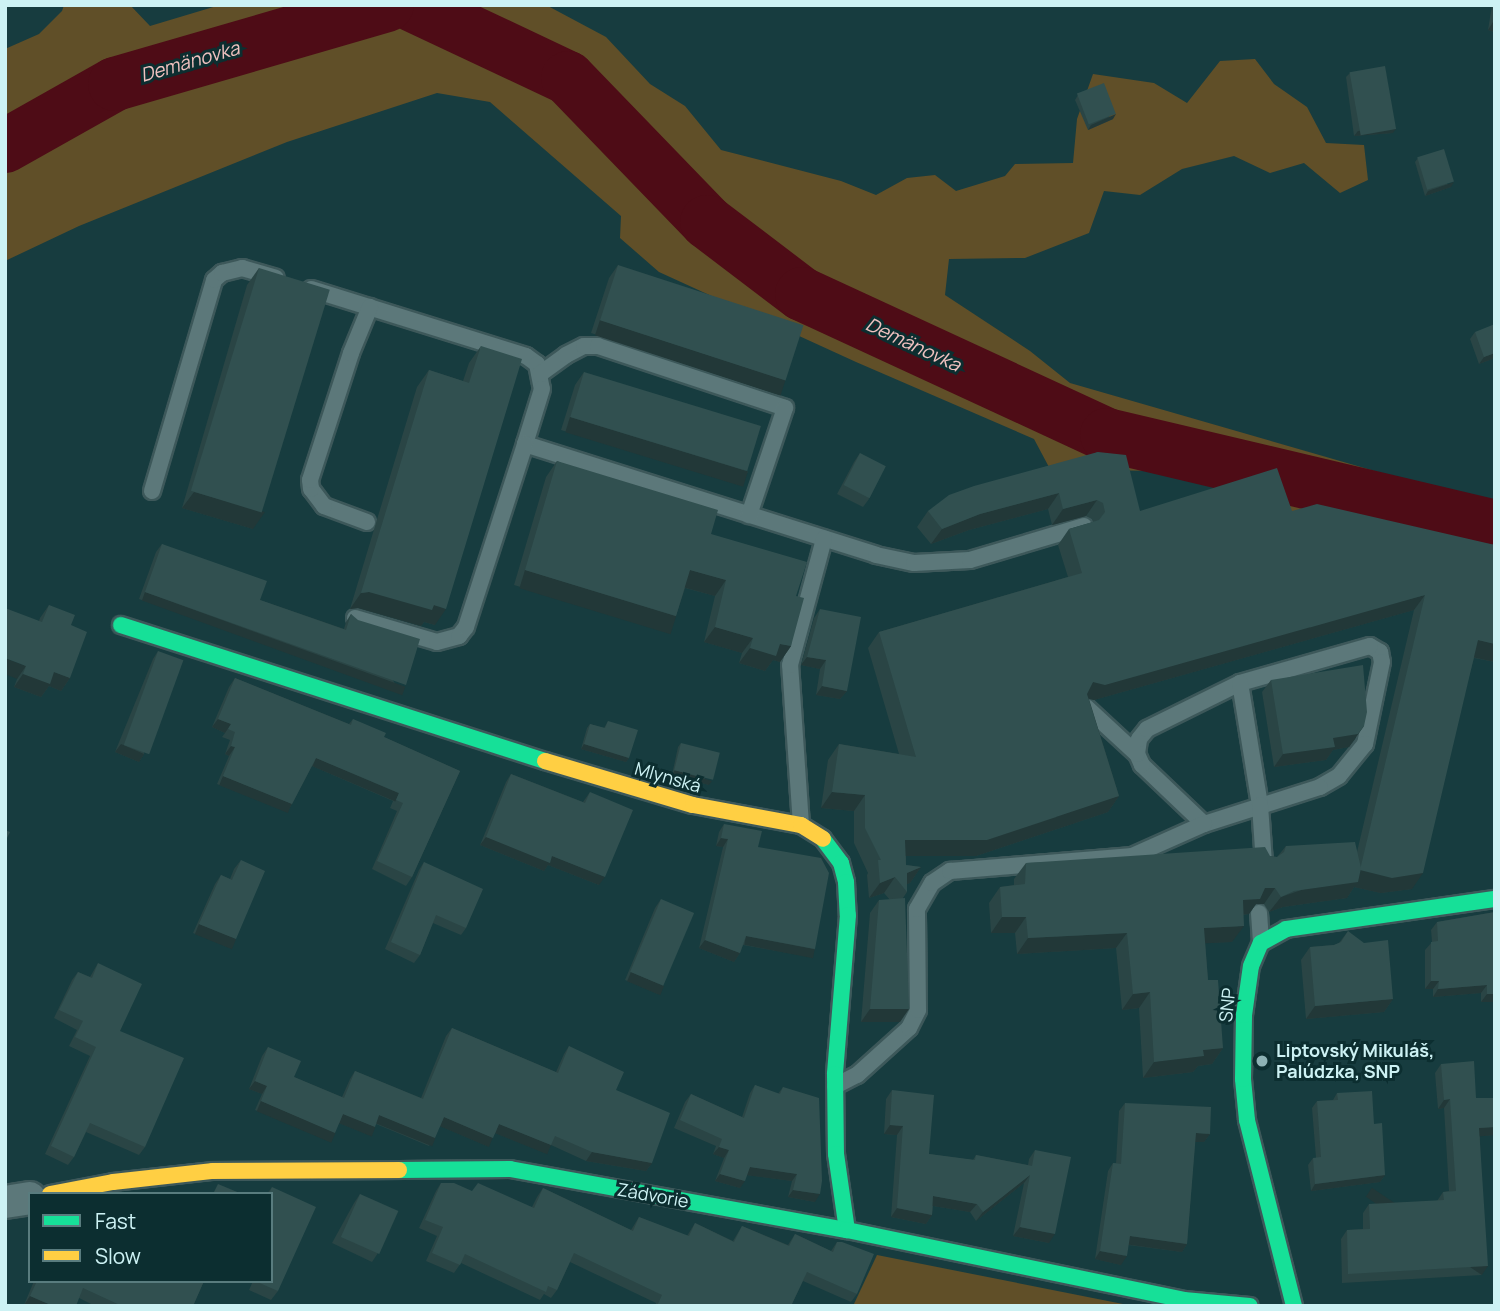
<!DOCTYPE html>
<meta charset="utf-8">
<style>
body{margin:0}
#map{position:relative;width:1500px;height:1311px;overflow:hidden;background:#173c3f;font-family:Manrope,sans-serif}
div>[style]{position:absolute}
.green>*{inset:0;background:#604f28}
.river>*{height:54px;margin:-27px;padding:0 27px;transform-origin:27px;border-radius:27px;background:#4e0c16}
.roads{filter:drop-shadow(2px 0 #3d585a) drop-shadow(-2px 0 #3d585a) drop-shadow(0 2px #3d585a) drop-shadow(0 -2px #3d585a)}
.lane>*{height:16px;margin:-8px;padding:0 8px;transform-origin:8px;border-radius:8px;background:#5c787a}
.street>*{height:32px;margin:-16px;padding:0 16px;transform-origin:16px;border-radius:16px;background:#5c787a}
.fast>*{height:16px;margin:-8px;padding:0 8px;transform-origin:8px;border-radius:8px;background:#16e098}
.slow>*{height:16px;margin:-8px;padding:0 8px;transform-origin:8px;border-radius:8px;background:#ffcf43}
.wall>*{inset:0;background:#2a4545}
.shaded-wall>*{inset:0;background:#223838;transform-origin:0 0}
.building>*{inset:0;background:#315050;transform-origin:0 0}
.dots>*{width:19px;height:19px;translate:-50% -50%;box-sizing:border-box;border:4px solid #0c2e30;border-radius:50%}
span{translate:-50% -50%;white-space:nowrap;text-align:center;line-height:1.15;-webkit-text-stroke:6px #0c2e30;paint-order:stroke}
.street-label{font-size:18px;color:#cdf2f4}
.poi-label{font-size:18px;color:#cdf2f4;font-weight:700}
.left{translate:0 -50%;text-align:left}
.water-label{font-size:19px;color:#f1c2c0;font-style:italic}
.frame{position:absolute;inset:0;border:7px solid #cdf2f4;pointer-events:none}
.legend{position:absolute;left:28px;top:1192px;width:245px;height:91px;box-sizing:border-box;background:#0c2e30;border:2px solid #597c7e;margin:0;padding:9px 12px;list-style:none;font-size:21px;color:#cdf2f4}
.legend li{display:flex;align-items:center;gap:14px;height:35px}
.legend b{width:35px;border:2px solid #597c7e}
</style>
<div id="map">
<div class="green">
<i style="clip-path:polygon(64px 5px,130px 5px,150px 26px,220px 5px,546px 5px,606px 37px,650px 84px,685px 106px,721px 150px,841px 181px,876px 195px,907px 178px,935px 175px,956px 191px,1005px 176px,1015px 164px,1073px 163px,1077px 119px,1093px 74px,1154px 83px,1187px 103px,1220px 61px,1255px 59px,1274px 84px,1307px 107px,1326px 143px,1364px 145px,1368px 180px,1340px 193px,1304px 163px,1270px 173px,1234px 156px,1182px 169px,1140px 195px,1104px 191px,1089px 233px,1025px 258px,949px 259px,945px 295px,1030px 351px,1070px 383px,1482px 502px,1495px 508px,1495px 562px,1221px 498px,1207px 472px,1050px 469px,1034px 439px,856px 362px,659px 272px,620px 238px,621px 216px,490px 102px,437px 93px,287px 142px,79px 226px,5px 261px,5px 49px,39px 34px,62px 11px)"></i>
<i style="clip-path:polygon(877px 1255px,1133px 1306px,853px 1306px)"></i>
</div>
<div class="river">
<i style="left:413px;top:5px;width:171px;rotate:25.2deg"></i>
<i style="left:568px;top:78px;width:200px;rotate:46deg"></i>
<i style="left:707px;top:222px;width:119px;rotate:37.2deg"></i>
<i style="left:802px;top:294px;width:336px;rotate:24.8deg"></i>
<i style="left:1107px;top:435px;width:399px;rotate:13.3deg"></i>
<i style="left:5px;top:146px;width:126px;rotate:-29.4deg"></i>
<i style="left:115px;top:84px;width:283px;rotate:-16.2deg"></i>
</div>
<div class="roads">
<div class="lane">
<i style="left:311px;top:289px;width:225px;rotate:17.3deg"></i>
<i style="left:526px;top:356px;width:14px;rotate:36deg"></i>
<i style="left:537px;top:364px;width:25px;rotate:79deg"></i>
<i style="left:542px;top:389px;width:58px;rotate:107.2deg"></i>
<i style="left:525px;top:444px;width:368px;rotate:17.5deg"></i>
<i style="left:876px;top:555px;width:39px;rotate:12deg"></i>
<i style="left:914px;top:563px;width:56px;rotate:-3.1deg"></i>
<i style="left:970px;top:560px;width:119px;rotate:-16.6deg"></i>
<i style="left:540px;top:374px;width:32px;rotate:-36deg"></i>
<i style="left:566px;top:355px;width:20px;rotate:-27deg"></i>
<i style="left:584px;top:346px;width:14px"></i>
<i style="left:598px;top:346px;width:197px;rotate:18.3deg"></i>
<i style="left:785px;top:408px;width:113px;rotate:108.6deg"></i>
<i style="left:152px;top:491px;width:220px;rotate:-73.6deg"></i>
<i style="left:214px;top:280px;width:11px;rotate:-41deg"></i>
<i style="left:222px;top:273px;width:21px;rotate:-14deg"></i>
<i style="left:242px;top:268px;width:35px;rotate:16deg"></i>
<i style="left:367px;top:522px;width:46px;rotate:-159.6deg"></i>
<i style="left:324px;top:506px;width:21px;rotate:-127deg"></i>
<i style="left:311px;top:489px;width:9px;rotate:-96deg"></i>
<i style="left:310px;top:480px;width:133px;rotate:-72.1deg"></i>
<i style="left:351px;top:353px;width:50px;rotate:-67.6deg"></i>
<i style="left:355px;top:618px;width:85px;rotate:16.3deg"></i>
<i style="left:437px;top:642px;width:23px;rotate:-15deg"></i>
<i style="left:459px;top:636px;width:11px;rotate:-52deg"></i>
<i style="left:466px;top:627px;width:192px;rotate:-72.1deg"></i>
<i style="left:1370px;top:646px;width:12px;rotate:31deg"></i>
<i style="left:1380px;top:652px;width:10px;rotate:79deg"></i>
<i style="left:1382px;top:662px;width:84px;rotate:101.7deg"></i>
<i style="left:1365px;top:744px;width:41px;rotate:129.1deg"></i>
<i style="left:1339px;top:776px;width:22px;rotate:150deg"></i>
<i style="left:1320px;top:787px;width:122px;rotate:162.3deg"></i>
<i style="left:1204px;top:824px;width:86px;rotate:-136.4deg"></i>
<i style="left:1142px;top:765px;width:12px;rotate:-114deg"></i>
<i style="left:1137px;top:754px;width:15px;rotate:-82deg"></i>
<i style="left:1139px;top:739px;width:13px;rotate:-51deg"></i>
<i style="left:1147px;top:729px;width:104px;rotate:-26.3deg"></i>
<i style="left:1240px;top:683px;width:135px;rotate:-15.9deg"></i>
<i style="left:1240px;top:683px;width:124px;rotate:80.7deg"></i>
<i style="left:1260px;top:805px;width:58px;rotate:86.1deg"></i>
<i style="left:1086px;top:707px;width:69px;rotate:42.7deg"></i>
<i style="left:801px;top:825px;width:160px;rotate:-93.9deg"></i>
<i style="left:790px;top:665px;width:131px;rotate:-74.9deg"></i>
<i style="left:1259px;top:913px;width:29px;rotate:86deg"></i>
<i style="left:835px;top:1086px;width:25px;rotate:-27deg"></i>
<i style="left:857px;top:1075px;width:70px;rotate:-42.1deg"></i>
<i style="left:909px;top:1028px;width:20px;rotate:-63deg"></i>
<i style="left:918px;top:1010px;width:101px;rotate:-90.6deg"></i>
<i style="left:917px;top:909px;width:30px;rotate:-60deg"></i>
<i style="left:932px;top:883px;width:22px;rotate:-34deg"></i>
<i style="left:950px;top:871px;width:183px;rotate:-4.7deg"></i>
<i style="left:1132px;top:856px;width:79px;rotate:-24deg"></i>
</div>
<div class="street">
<i style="left:5px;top:1202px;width:25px;rotate:-9deg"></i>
</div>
<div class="fast">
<i style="left:121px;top:625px;width:445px;rotate:17.8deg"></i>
<i style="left:823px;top:839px;width:30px;rotate:53deg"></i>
<i style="left:841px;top:863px;width:20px;rotate:75deg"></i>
<i style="left:846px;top:882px;width:33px;rotate:87deg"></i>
<i style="left:848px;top:915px;width:160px;rotate:94.7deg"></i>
<i style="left:835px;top:1074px;width:80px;rotate:89.3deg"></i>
<i style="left:836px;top:1154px;width:77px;rotate:81.8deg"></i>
<i style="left:399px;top:1170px;width:111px;rotate:-0.5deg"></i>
<i style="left:510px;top:1169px;width:342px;rotate:10.3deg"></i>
<i style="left:847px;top:1230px;width:344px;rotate:11.7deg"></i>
<i style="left:1184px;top:1300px;width:66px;rotate:5.2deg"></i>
<i style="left:1294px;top:1306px;width:192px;rotate:-104.2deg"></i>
<i style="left:1247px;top:1120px;width:41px;rotate:-95.6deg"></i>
<i style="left:1243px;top:1079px;width:64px;rotate:-89.1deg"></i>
<i style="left:1244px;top:1015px;width:49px;rotate:-81.9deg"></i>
<i style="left:1251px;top:966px;width:25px;rotate:-67deg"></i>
<i style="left:1261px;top:943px;width:29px;rotate:-29deg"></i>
<i style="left:1286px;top:929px;width:211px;rotate:-8.2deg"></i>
</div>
<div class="slow">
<i style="left:545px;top:761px;width:154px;rotate:16.6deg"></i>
<i style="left:693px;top:805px;width:110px;rotate:10.5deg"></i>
<i style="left:801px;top:825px;width:26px;rotate:32deg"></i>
<i style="left:50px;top:1194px;width:64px;rotate:-10.8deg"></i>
<i style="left:113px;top:1182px;width:101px;rotate:-6.3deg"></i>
<i style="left:213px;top:1171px;width:186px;rotate:-0.3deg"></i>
</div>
</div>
<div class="wall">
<i style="clip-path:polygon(1492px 5px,1495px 5px,1494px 32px,1488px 30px)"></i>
<i style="clip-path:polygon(1350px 73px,1393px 133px,1354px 136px,1346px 77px)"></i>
<i style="clip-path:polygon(1078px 95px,1113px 119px,1088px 130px,1075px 100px)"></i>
<i style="clip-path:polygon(1418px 158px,1451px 187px,1425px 196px,1415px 162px)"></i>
<i style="clip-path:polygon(618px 265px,785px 381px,776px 394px,591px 333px,609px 278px)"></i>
<i style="clip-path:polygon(259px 268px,253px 529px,182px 508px,247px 285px)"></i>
<i style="clip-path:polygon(1475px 332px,1495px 358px,1479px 364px,1470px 339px)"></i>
<i style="clip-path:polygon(481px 346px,435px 625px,424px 622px,421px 626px,358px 608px,350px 609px,417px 387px,429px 370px,463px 381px,469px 363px)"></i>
<i style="clip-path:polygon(584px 372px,748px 472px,739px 485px,561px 430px,575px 385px)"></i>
<i style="clip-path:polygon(1098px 452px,1140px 511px,1292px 511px,1495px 545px,1495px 662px,1474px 658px,1412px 889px,1381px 893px,1354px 887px,1347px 898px,1283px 907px,1269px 912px,1264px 904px,1256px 904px,1249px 914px,1243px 915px,1232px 942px,1205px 943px,1208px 980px,1223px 1048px,1212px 1064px,1198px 1066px,1193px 1072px,1143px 1078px,1139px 1008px,1122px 1010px,1116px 948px,1017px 954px,1015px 933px,991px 933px,989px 903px,1000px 887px,1014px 885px,1014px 879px,1026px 863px,1270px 856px,1277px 857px,1286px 846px,1357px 852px,1414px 610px,1094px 700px,1089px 699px,1119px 796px,1108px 812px,976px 856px,906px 856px,906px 865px,921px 867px,910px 883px,907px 884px,907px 892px,903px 898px,900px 1022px,861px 1022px,870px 913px,879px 900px,890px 900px,884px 893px,869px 898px,867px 875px,868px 873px,854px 843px,854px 811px,821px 808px,828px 760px,839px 744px,899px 754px,868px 648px,879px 632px,1068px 577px,1058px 545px,1069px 529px,1093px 522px,1092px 519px,1086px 516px,1052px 525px,1048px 509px,969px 530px,931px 544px,917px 527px,928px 511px)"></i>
<i style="clip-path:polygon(860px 453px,869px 499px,863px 507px,837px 494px,854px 462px)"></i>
<i style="clip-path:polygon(557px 461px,711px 534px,796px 596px,791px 646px,780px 662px,773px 660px,765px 671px,739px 663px,742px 653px,704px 642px,715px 596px,685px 588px,676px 616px,665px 631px,514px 585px,546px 477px)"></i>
<i style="clip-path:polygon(162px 544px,260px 600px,344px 629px,346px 622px,351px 614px,401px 693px,139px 599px,156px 552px)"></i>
<i style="clip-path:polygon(49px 605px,71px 625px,70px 678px,61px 691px,49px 686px,41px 697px,14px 687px,40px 618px)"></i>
<i style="clip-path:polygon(820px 609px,847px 691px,840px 699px,816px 695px,820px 669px,801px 665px,814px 618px)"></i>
<i style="clip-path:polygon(158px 651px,144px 754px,139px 762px,115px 752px,153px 659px)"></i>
<i style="clip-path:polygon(235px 678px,349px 724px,353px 719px,384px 737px,460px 771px,412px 877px,406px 886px,372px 869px,397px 811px,390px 808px,393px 801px,312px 766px,292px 804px,287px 812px,217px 784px,229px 756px,225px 754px,230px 740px,222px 737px,225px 733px,212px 727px,229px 687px)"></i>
<i style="clip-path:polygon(1271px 680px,1355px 739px,1349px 747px,1333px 750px,1326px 760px,1274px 767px,1262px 692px)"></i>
<i style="clip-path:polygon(608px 721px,629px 758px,626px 762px,581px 749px,587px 728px,590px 724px,604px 728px)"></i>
<i style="clip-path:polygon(681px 743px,709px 785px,672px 775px,678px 747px)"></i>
<i style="clip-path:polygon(511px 774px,583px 802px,590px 792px,599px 885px,548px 865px,544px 871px,480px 845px,506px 782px)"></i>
<i style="clip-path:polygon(724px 824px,758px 847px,815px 949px,810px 957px,743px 945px,740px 953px,734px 962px,699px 948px,723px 847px,716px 846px,719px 832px)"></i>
<i style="clip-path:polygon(241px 860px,230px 948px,193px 933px,215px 884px,221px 875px,230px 879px,234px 869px)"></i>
<i style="clip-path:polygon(424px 862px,466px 928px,461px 935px,433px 923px,420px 955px,414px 963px,385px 949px,419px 870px)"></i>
<i style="clip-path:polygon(661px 899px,658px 994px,625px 980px,655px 908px)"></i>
<i style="clip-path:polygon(1495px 912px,1495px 1002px,1481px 1002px,1481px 993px,1433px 997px,1433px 989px,1425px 989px,1425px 950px,1432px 942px,1431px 930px,1437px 922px)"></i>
<i style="clip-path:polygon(1348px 931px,1393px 999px,1384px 1012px,1306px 1019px,1301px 960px,1310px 947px,1334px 945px,1339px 943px)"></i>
<i style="clip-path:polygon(98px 963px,120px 1031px,145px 1147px,139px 1155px,86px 1132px,74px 1157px,68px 1165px,45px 1154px,90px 1056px,69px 1046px,77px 1030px,54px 1018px,72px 980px,78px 972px,90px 977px)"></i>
<i style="clip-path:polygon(452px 1028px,556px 1072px,564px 1054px,569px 1046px,616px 1090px,652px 1163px,646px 1171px,586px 1161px,551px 1145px,545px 1153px,495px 1133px,487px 1146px,440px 1126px,429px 1146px,376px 1124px,369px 1135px,339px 1123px,329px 1141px,255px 1110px,262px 1094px,249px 1089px,262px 1056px,268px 1047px,294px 1077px,342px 1097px,350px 1079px,355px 1071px,421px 1098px,446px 1036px)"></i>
<i style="clip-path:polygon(1441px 1064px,1476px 1098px,1495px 1098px,1495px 1135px,1480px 1136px,1482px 1275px,1342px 1283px,1341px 1239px,1347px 1230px,1363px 1229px,1363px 1213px,1369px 1204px,1437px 1201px,1443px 1192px,1449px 1191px,1444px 1108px,1438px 1109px,1435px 1073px)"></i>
<i style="clip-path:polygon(755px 1085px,778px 1094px,783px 1087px,815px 1202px,788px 1197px,792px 1181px,747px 1175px,740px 1188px,715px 1181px,724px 1158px,713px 1154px,716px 1146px,674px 1128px,685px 1102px,691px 1094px,742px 1117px,750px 1093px)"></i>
<i style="clip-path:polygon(892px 1090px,929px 1154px,973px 1160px,976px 1155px,1028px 1165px,1029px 1159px,1035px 1150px,1049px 1243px,1013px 1236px,1024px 1183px,976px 1221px,970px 1212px,933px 1206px,932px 1215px,926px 1224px,891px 1217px,897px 1135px,884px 1134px,886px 1099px)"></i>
<i style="clip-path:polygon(1337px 1093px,1374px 1124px,1385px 1175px,1380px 1182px,1311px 1191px,1308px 1165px,1313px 1158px,1316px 1158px,1312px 1108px,1317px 1101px,1333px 1100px)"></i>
<i style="clip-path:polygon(1125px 1103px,1210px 1134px,1204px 1142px,1195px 1142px,1187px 1244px,1182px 1252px,1128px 1245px,1121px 1265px,1095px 1259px,1108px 1171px,1113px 1163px,1116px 1163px,1119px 1111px)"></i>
<i style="clip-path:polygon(441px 1183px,532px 1207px,537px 1197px,543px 1188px,631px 1230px,639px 1217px,687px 1236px,695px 1223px,733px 1241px,742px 1226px,788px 1245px,795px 1234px,831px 1251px,837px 1242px,857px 1294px,851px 1302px,803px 1281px,791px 1306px,655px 1306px,656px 1303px,570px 1262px,557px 1290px,551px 1298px,544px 1294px,540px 1300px,461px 1263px,454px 1273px,426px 1261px,437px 1236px,419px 1228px,436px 1191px)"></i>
<i style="clip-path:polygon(272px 1187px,278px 1291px,271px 1300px,249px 1290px,253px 1281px,271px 1281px,271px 1194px,267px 1194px)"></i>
<i style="clip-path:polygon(360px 1194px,378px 1253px,372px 1262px,332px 1243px,354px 1203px)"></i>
<i style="clip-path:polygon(34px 1281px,204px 1281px,193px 1306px,95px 1306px,79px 1298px,24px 1305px)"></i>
</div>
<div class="shaded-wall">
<i style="clip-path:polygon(1493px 22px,1495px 23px,1494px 32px,1488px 30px)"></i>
<i style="clip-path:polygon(1116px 114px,1113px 119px,1088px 130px,1091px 125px)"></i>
<i style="clip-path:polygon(1396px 129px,1393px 133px,1354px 136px,1358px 131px)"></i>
<i style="clip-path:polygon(1454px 182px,1451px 187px,1425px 196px,1428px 191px)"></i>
<i style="left:600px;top:320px;width:195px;height:16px;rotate:18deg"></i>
<i style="clip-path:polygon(1495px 353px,1495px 358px,1479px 364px,1484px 357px)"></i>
<i style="left:570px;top:417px;width:186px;height:16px;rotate:17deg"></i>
<i style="clip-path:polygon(194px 492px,265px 512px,253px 529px,182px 508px)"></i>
<i style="clip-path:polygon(1059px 493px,1048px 509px,969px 530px,931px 544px,942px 529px,980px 514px)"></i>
<i style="clip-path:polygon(1097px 500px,1086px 516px,1052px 525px,1063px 509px)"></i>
<i style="left:525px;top:570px;width:158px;height:19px;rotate:17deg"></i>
<i style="clip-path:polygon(690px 570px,726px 580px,715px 596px,679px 586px)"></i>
<i style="left:145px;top:592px;width:277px;height:9px;rotate:20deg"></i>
<i style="clip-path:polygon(369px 592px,434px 605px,446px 609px,435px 625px,424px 622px,421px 626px,358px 608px,350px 609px,361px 593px)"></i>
<i style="clip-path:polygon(1425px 595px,1414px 610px,1094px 700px,1082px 697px,1093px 682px)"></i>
<i style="clip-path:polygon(715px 627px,753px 638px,742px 653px,704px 642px)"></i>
<i style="clip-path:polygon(1478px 640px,1495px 644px,1495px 662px,1467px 656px)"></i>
<i style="clip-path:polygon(780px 644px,791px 646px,780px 662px,773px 660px,765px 671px,739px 663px,750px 648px)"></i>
<i style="clip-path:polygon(807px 657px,826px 660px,820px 669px,801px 665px)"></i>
<i style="clip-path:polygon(5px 658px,26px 666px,17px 679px,5px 674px)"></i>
<i style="clip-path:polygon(54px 672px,70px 678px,61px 691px,49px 686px,41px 697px,14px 687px,23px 674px)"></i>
<i style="clip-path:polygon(822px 686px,847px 691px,840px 699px,816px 695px)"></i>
<i style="clip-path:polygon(218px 719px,231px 724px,225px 733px,212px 727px)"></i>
<i style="clip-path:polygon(1364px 726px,1349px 747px,1333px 750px,1326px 760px,1274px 767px,1283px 754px,1333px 738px)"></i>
<i style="clip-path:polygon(121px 744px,144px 754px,139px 762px,115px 752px)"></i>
<i style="clip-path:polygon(584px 744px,629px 758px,626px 762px,581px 749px)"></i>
<i style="clip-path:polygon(231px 746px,235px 747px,229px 756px,225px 754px)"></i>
<i style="left:316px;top:758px;width:90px;height:9px;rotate:23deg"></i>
<i style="clip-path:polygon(675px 770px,712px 781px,709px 785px,672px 775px)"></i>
<i style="left:223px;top:776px;width:74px;height:10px;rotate:22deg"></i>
<i style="clip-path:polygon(832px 792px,865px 795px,854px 811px,821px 808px)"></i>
<i style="clip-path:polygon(1119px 796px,1108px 812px,976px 856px,894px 856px,905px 840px)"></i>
<i style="clip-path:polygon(486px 837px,552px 856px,605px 877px,599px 885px,548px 865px,544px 871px,480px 845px)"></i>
<i style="clip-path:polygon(721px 838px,728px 839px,723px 847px,716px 846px)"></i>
<i style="clip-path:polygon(921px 867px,910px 883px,902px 886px,907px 873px)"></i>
<i style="clip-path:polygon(1360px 870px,1423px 873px,1412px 889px,1381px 893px,1354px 887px,1347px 898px,1283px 907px,1269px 912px,1281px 897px)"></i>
<i style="clip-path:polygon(895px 877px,884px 893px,869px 898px,880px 883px)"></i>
<i style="clip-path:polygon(1265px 888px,1275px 888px,1264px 904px,1256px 904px,1249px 914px,1231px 916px,1243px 900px)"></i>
<i style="clip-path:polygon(1002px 917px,1026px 917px,1015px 933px,991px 933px)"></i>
<i style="left:199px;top:924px;width:40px;height:11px;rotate:22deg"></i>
<i style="clip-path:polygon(1244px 926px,1232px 942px,1192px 944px,1204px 928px)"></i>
<i style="clip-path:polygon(1127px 933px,1116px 948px,1017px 954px,1028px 938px)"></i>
<i style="left:746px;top:936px;width:70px;height:9px;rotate:11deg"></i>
<i style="clip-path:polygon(705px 940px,740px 953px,734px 962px,699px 948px)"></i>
<i style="left:631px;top:972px;width:36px;height:10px;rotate:23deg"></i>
<i style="clip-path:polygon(1431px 981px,1439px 981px,1433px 989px,1425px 989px)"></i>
<i style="clip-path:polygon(1487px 985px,1481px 993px,1433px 997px,1438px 989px)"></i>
<i style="clip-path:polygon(1150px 992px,1139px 1008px,1122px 1010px,1133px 994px)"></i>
<i style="clip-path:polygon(1487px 994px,1495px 994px,1495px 1002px,1481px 1002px)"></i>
<i style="clip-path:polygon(1393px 999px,1384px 1012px,1306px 1019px,1315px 1006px)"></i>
<i style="clip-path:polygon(870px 1009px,909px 1009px,900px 1022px,861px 1022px)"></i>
<i style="clip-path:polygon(1223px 1048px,1212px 1064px,1198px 1066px,1193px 1072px,1143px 1078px,1154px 1062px,1203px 1050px)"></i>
<i style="clip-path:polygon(255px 1081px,267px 1086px,262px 1094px,249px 1089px)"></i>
<i style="clip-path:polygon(1450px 1099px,1444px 1108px,1438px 1109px,1444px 1100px)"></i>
<i style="left:261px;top:1101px;width:81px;height:11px;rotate:23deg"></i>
<i style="left:343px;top:1114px;width:35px;height:10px;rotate:22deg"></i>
<i style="left:379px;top:1115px;width:61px;height:9px;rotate:22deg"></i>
<i style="left:444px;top:1117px;width:53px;height:10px;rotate:23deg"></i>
<i style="left:499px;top:1124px;width:56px;height:10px;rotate:22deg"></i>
<i style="clip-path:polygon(890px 1125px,903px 1126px,897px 1135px,884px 1134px)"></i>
<i style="clip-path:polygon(1495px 1127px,1495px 1135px,1473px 1137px,1479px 1128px)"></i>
<i style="clip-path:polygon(1196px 1133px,1210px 1134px,1204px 1142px,1190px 1142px)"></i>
<i style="clip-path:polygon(719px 1147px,729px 1150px,724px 1158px,713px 1154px)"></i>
<i style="clip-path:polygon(592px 1152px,652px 1163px,646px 1171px,586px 1161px)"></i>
<i style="clip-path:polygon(750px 1167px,797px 1174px,792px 1181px,745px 1175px)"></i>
<i style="clip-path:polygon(720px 1174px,745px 1181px,740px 1188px,715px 1181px)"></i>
<i style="clip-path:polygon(1030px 1175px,1024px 1183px,976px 1221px,983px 1212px)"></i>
<i style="clip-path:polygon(1385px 1175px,1380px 1182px,1311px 1191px,1315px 1184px)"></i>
<i style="clip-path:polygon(793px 1190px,820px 1194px,815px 1202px,788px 1197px)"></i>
<i style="clip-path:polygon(933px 1196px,977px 1204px,970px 1212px,927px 1205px)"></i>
<i style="clip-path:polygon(897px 1208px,932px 1215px,926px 1224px,891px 1217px)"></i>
<i style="clip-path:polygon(1020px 1227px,1055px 1234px,1049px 1243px,1013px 1236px)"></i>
<i style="clip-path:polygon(1130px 1236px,1187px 1244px,1182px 1252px,1124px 1244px)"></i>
<i style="clip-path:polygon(1100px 1251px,1127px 1256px,1121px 1265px,1095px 1259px)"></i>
<i style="left:1488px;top:1266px;width:11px;height:140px;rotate:124deg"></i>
<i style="clip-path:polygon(30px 1296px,53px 1306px,24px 1305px)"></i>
</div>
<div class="building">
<i style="left:1385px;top:66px;width:64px;height:36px;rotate:80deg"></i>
<i style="left:1104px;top:83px;width:33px;height:29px;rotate:69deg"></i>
<i style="left:1444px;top:149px;width:34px;height:28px;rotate:73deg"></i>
<i style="left:618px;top:265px;width:195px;height:58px;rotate:18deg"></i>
<i style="left:259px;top:268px;width:74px;height:233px;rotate:17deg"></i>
<i style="clip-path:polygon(1495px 324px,1495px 353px,1484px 357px,1475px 332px)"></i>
<i style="clip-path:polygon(481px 346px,522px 359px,446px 609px,434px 605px,432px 610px,369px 592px,361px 593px,429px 370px,469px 383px)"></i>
<i style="left:584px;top:372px;width:185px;height:47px;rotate:17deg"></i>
<i style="clip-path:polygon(1098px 452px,1126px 455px,1140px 511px,1277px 468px,1292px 511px,1317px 504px,1495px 545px,1495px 644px,1478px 640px,1423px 873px,1392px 878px,1360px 870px,1425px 595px,1105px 685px,1093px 682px,1087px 694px,1119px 796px,987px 840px,905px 840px,906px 865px,921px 867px,907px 873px,907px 892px,895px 877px,880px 883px,878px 860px,881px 860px,865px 828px,865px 795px,832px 792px,839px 744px,916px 757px,879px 632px,1082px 573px,1069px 529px,1099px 520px,1105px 512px,1103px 503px,1097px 500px,1063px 509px,1059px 493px,980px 514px,942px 529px,928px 511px,949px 495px,974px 486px)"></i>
<i style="left:860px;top:453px;width:29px;height:36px;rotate:27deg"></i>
<i style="clip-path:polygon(557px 461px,718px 510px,711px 534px,807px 562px,796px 596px,804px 598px,791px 646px,780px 644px,776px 656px,750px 648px,753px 638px,715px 627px,726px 580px,690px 570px,676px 616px,525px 570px)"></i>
<i style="clip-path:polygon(162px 544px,267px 581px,260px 600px,346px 630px,351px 614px,358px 620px,420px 639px,406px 685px,145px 592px)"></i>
<i style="clip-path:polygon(49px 605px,75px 615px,71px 625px,87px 632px,70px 678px,54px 672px,50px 684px,23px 674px,26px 666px,5px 658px,5px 608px,42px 622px)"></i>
<i style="clip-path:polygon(820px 609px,861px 617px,847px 691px,822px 686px,826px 660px,807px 657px)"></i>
<i style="left:158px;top:651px;width:27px;height:100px;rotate:20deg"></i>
<i style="clip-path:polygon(1363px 665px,1367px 712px,1364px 726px,1358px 734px,1333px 738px,1335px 747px,1283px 754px,1271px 680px)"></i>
<i style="clip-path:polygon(235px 678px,351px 725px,353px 719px,386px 733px,384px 737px,460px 771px,412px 877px,377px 861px,403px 803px,396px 800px,399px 793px,316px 758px,292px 804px,223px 776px,235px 747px,231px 746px,235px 732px,228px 729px,231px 724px,218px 719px)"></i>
<i style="clip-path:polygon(608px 721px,638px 730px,629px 758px,584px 744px,590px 724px,605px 728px)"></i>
<i style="left:681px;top:743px;width:40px;height:28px;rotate:14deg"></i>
<i style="clip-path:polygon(511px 774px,585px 803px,590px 792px,633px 810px,605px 877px,552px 856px,550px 863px,486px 837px)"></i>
<i style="clip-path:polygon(724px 824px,762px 831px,758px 847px,821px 858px,829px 873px,815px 949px,746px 936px,740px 953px,705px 940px,728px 839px,721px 838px)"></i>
<i style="clip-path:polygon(5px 830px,10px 832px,5px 842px)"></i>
<i style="clip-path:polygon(1355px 842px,1361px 868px,1358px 882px,1294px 891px,1281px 897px,1275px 888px,1265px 888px,1260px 899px,1243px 900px,1244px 926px,1204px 928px,1208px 980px,1218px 980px,1223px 1048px,1203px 1050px,1204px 1056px,1154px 1062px,1150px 992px,1133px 994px,1127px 933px,1028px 938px,1026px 917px,1002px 917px,1000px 887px,1025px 884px,1026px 863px,1265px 847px,1270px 856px,1277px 857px,1284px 852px,1286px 846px)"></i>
<i style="clip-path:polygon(241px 860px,265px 871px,236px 939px,199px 924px,221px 875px,232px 880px)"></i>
<i style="clip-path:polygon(424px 862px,483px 889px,466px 928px,436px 915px,420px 955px,391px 942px)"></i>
<i style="clip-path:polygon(905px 898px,909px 1009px,870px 1009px,879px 900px)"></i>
<i style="left:661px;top:899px;width:36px;height:79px;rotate:23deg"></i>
<i style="clip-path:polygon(1495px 912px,1495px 994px,1487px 994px,1487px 985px,1438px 989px,1439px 981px,1431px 981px,1431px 942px,1438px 941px,1437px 922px)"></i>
<i style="clip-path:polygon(1348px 931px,1364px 943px,1388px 940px,1393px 999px,1315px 1006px,1310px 947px,1334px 945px,1341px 942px)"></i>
<i style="clip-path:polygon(98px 963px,142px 984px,120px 1031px,184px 1058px,145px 1147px,90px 1123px,74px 1157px,51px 1146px,96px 1047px,75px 1037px,83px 1021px,59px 1010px,78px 972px,92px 978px)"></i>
<i style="clip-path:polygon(452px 1028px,558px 1073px,569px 1046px,624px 1072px,616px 1090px,670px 1113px,652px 1163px,592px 1152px,555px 1136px,551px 1145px,499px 1124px,493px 1138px,444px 1117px,435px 1138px,379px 1115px,375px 1127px,343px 1114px,335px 1133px,261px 1101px,267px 1086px,255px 1081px,268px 1047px,301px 1061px,294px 1077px,344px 1098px,355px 1071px,423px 1099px)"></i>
<i style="clip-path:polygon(1474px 1061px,1476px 1098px,1495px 1098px,1495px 1127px,1479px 1128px,1488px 1266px,1348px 1274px,1347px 1230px,1370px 1229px,1369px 1204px,1444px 1200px,1443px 1192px,1456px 1191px,1450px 1099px,1444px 1100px,1441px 1064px)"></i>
<i style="clip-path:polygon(755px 1085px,780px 1094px,783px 1087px,819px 1098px,822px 1181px,820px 1194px,793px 1190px,797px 1174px,750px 1167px,745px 1181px,720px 1174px,729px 1150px,719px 1147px,722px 1139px,680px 1120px,691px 1094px,744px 1118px)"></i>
<i style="clip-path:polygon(892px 1090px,934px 1095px,929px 1154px,975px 1160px,976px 1155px,1032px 1166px,1035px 1150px,1071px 1157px,1055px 1234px,1020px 1227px,1030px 1175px,983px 1212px,977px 1204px,933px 1196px,932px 1215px,897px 1208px,903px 1126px,890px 1125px)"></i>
<i style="clip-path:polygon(1372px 1091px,1374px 1124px,1382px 1123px,1385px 1175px,1315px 1184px,1313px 1158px,1321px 1157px,1317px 1101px,1338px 1100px,1337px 1093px)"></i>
<i style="clip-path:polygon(1125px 1103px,1211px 1107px,1210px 1134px,1196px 1133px,1187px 1244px,1130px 1236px,1127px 1256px,1100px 1251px,1113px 1163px,1121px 1164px)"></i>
<i style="clip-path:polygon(441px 1183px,454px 1183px,472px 1191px,478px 1183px,534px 1208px,543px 1188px,633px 1231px,639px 1217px,689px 1236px,695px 1223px,734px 1242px,742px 1226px,789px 1246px,795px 1234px,833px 1252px,837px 1242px,842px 1242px,874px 1254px,857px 1294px,807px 1272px,791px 1306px,657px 1306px,662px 1295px,574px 1253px,557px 1290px,548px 1286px,546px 1292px,465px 1254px,460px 1265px,432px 1253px,443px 1227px,425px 1220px)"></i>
<i style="clip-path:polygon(218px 1184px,242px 1194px,213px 1194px)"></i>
<i style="clip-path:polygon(272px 1187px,316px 1207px,278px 1291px,255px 1281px,271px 1281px,271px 1194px,269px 1194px)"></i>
<i style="left:360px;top:1194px;width:42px;height:47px;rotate:24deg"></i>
<i style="clip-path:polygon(37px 1281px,204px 1281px,193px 1306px,122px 1306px,83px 1288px,76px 1306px,53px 1306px,30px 1296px)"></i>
</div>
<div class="dots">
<i style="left:1262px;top:1061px;background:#8db2b5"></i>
</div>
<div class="street-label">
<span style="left:668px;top:777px;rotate:16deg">Mlynská</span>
<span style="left:1227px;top:1005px;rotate:-84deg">SNP</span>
<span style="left:653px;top:1195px;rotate:10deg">Zádvorie</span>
</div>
<div class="poi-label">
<span class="left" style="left:1276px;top:1061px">Liptovský Mikuláš,<br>Palúdzka, SNP</span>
</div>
<div class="water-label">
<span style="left:190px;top:62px;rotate:-16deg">Demänovka</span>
<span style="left:913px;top:345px;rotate:25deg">Demänovka</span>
</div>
<div class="frame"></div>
<ul class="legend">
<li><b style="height:9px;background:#16e098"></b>Fast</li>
<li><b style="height:9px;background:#ffcf43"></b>Slow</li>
</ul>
</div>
